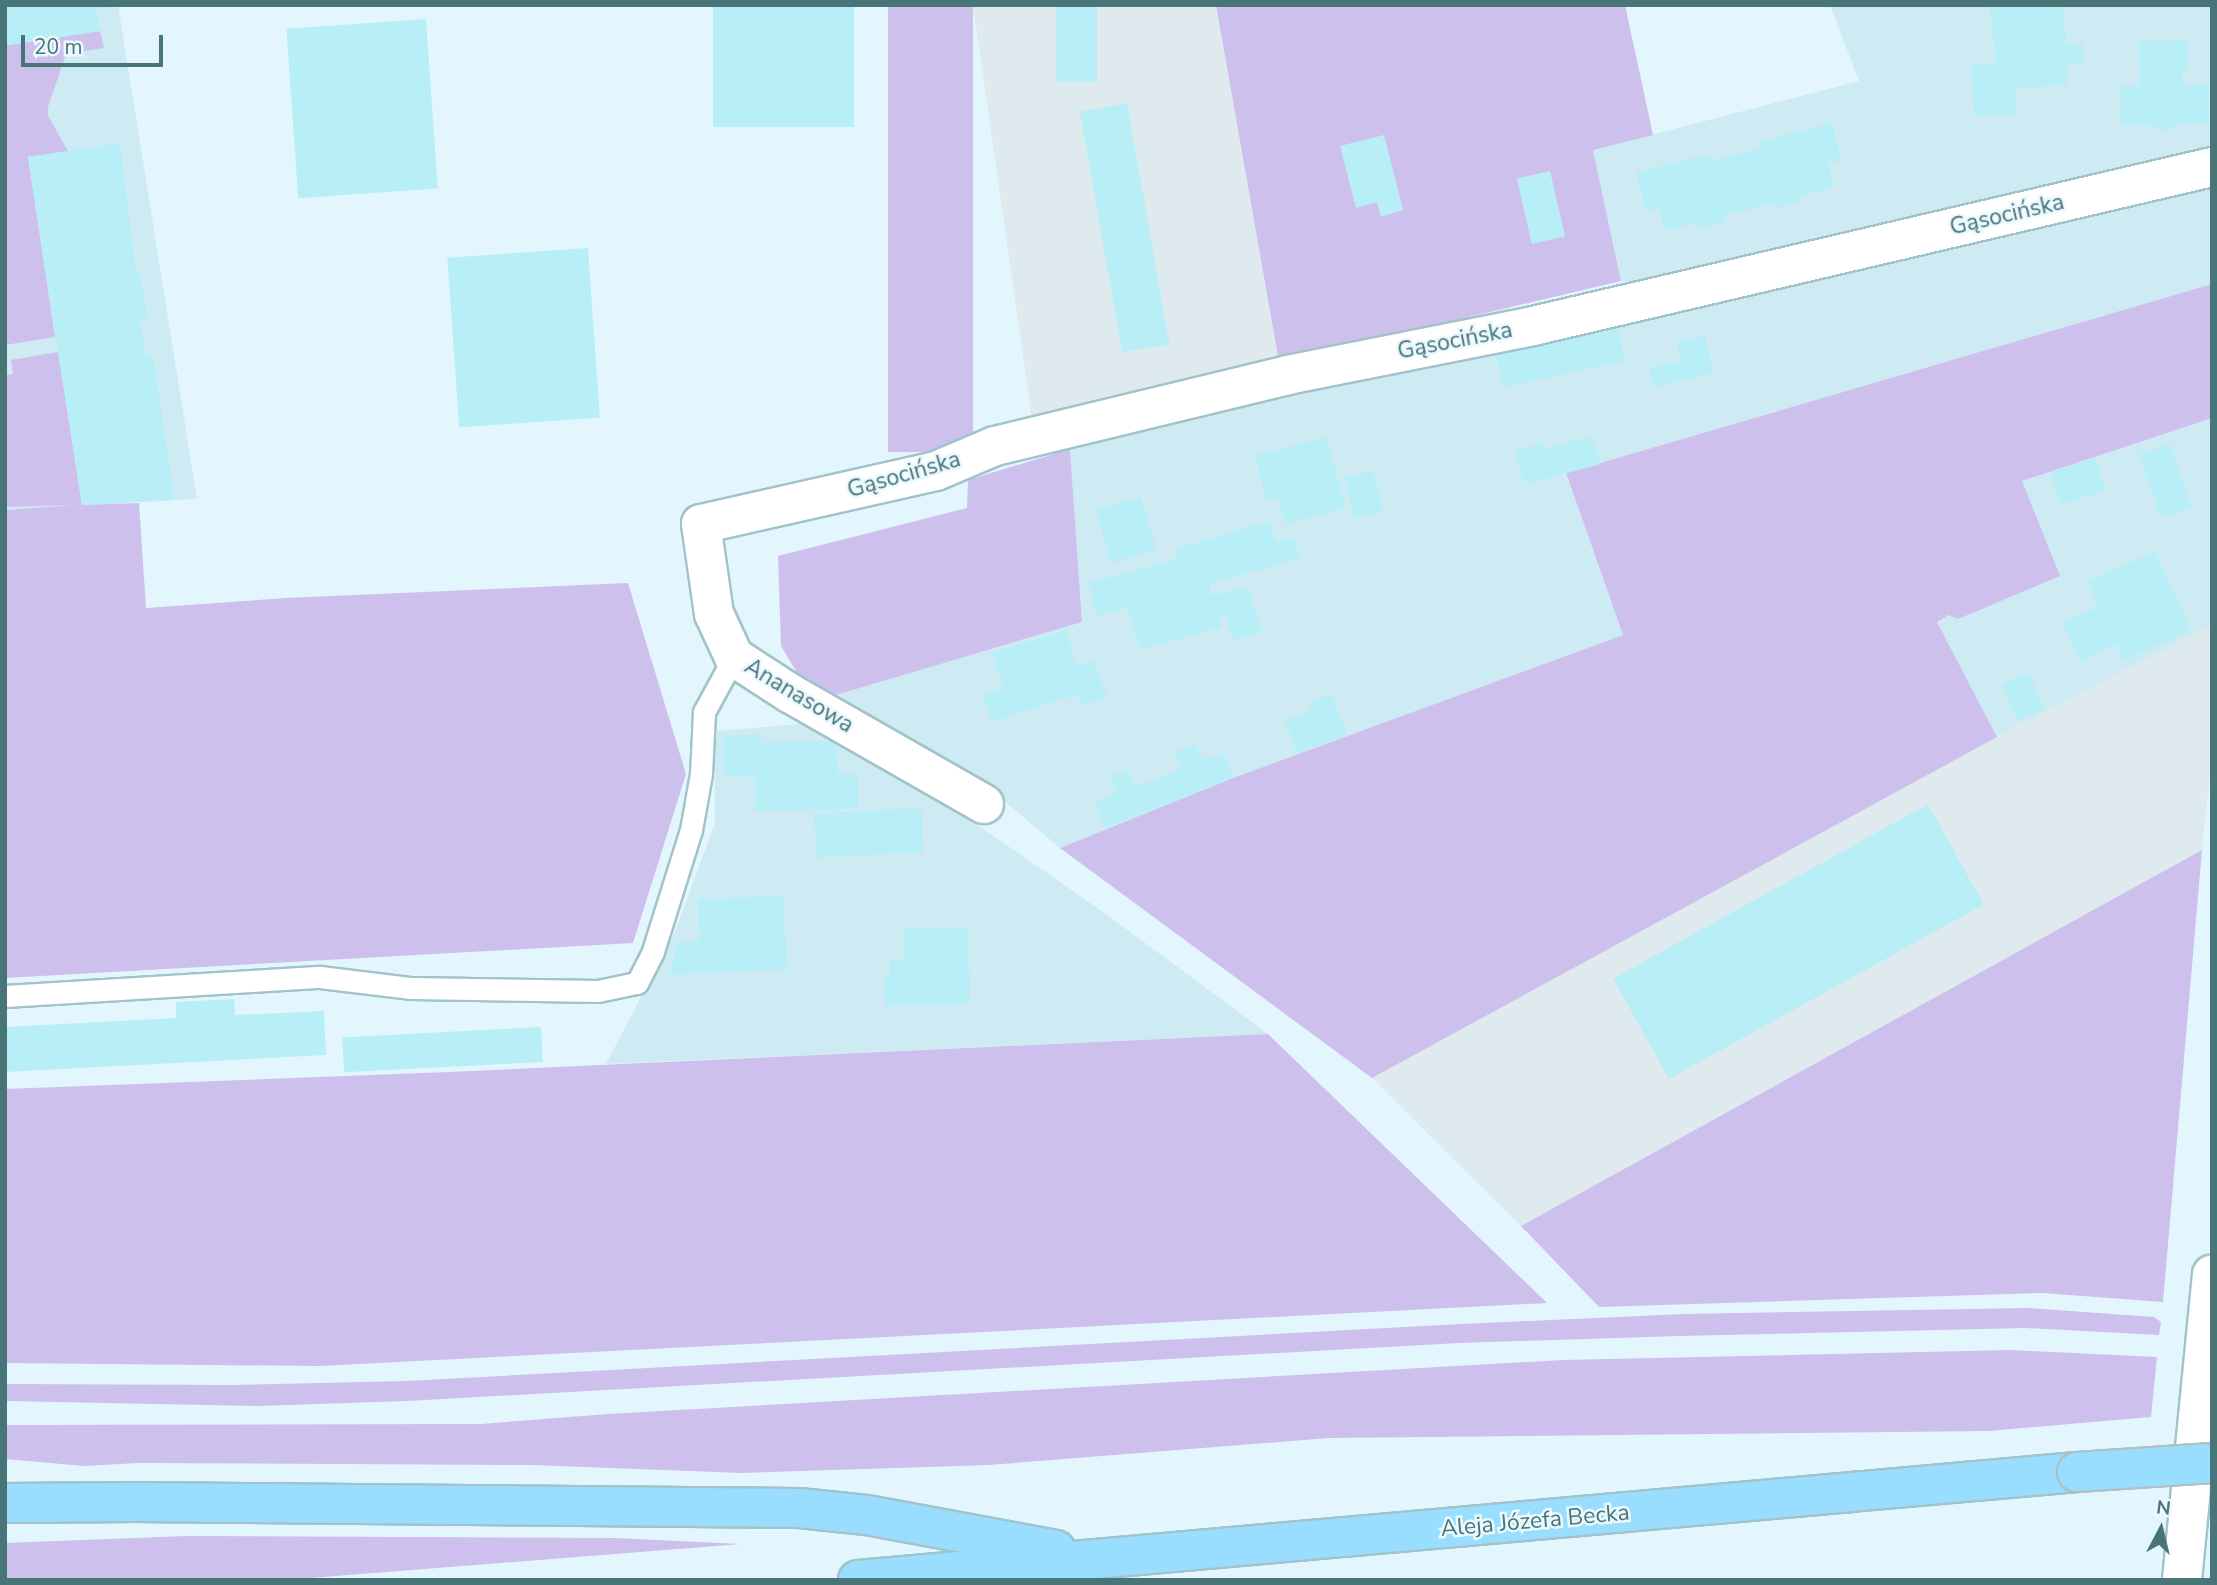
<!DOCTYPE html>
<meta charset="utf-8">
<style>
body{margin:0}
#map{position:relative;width:2217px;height:1585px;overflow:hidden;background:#e3f6fe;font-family:"Nunito Sans",sans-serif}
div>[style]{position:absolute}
.residential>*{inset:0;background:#ceeaf3}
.industrial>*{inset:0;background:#deeaed}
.green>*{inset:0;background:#cdc0ed;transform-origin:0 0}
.building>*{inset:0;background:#b8eff6;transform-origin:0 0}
.roads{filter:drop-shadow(2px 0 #a1c3c9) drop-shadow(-2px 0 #a1c3c9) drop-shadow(0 2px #a1c3c9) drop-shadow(0 -2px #a1c3c9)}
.lane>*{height:21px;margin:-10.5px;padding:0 10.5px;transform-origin:10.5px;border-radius:10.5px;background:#fff}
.street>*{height:38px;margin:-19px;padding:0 19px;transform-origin:19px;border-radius:19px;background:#fff}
.secondary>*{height:38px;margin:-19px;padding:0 19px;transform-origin:19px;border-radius:19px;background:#fff}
.primary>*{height:38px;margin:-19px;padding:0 19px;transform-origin:19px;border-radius:19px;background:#9df}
.bridges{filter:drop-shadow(2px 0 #aec2c4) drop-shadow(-2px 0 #aec2c4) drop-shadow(0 2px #aec2c4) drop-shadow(0 -2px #aec2c4)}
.primary-bridge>*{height:38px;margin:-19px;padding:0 19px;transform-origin:19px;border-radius:19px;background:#9df}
span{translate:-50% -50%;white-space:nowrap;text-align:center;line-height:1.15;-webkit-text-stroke:5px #ebf9ff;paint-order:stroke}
.street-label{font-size:23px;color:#477578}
.frame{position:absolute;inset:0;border:7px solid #477578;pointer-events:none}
.north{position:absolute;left:2126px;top:1494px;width:70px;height:70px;-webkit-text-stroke:5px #ebf9ff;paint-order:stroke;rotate:7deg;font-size:19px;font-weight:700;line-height:28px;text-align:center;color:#477578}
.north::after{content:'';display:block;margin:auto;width:24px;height:32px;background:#477578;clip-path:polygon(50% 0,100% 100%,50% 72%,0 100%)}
.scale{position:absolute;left:21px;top:35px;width:142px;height:32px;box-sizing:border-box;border:4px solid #477578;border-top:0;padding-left:9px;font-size:21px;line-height:24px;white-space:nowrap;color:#477578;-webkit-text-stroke:5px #ebf9ff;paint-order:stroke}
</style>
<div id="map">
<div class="residential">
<i style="clip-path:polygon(5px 5px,118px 5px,197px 499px,5px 510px)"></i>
<i style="clip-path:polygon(1830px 5px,2212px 5px,2212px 148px,1649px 283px,1621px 281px,1593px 150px,1859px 81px)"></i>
<i style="clip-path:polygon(2212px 180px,2212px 284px,1566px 473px,1623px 635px,1233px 778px,1060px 848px,969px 771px,826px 698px,1082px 622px,1070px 449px,1475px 350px,1477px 358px)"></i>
<i style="clip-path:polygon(2212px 418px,2212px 625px,1997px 737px,1937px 622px,1950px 615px,2022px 481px)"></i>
<i style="clip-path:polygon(800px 724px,830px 733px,949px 805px,1106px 914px,1268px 1034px,606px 1064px,675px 932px,715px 823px,715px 731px)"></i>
</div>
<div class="industrial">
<i style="clip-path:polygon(973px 5px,1216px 5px,1279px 362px,1033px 426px)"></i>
<i style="clip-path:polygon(2212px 625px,2212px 757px,2202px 850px,1521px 1226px,1372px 1078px,1997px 737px)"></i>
</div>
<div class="green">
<i style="left:888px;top:5px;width:85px;height:447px"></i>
<i style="clip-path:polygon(1216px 5px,1625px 5px,1653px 135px,1593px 150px,1621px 281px,1279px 362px)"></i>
<i style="clip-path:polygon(5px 31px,8px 45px,100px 31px,104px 48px,66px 54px,48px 107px,48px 116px,68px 151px,28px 157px,55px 337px,5px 345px)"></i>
<i style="clip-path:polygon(2212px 284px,2212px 418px,2022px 481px,2060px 576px,1958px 619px,1949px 615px,1937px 622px,1997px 737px,1372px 1078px,1060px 848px,1233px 778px,1623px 635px,1566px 473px)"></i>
<i style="clip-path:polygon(58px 352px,82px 505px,139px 503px,146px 608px,286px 598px,628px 583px,686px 774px,633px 943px,5px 978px,5px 510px,76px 505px,5px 507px,5px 375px,13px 374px,11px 360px)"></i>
<i style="clip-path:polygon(1070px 449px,1082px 622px,826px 698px,802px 681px,781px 646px,778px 556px,967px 508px,968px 480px)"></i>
<i style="clip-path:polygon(2202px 850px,2163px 1302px,2042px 1293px,1599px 1307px,1521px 1226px)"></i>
<i style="clip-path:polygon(1268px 1034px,1547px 1303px,320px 1366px,5px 1363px,5px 1089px,449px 1072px)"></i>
<i style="clip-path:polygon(2028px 1308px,2154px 1317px,2161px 1322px,2159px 1335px,2025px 1328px,1679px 1336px,1459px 1343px,407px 1401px,258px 1406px,5px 1401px,5px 1384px,233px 1385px,407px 1381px,1461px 1324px,1684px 1314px)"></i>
<i style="clip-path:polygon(2010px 1350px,2157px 1357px,2151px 1417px,1989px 1431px,1329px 1438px,989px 1465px,742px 1473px,532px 1465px,137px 1463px,84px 1466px,5px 1459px,5px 1425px,481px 1424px,608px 1414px,1563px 1360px)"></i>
<i style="clip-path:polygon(186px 1536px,615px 1538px,741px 1544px,285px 1580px,5px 1580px,5px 1543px)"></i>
</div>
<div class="building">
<i style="clip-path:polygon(5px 5px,96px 5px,100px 31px,8px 45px)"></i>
<i style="left:713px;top:5px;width:141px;height:122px"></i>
<i style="left:1056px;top:5px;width:41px;height:77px"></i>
<i style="clip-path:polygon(1990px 5px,2063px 5px,2066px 44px,2083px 44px,2083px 65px,2066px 65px,2068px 85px,2015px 88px,2015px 114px,1974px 116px,1971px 64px,1996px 63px)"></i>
<i style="left:426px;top:19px;width:170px;height:140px;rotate:86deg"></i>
<i style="clip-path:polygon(2139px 41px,2188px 41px,2188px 69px,2182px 69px,2183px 85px,2208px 85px,2209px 123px,2180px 124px,2165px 131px,2149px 125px,2121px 125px,2120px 86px,2140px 86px)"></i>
<i style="left:1127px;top:103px;width:245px;height:48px;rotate:80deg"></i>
<i style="clip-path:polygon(1832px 123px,1841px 160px,1828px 164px,1834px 187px,1800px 196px,1802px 201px,1775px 208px,1774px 203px,1725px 215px,1727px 221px,1700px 228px,1699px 222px,1665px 231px,1659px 208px,1646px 211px,1636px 173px,1709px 154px,1711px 161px,1760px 149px,1759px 142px)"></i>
<i style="clip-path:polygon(1384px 135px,1403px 210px,1381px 217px,1377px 202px,1356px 208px,1340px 146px)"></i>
<i style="clip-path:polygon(120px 143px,136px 273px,140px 273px,147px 318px,140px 319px,146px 355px,153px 354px,174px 499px,82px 505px,28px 157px)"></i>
<i style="left:1550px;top:171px;width:67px;height:34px;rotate:77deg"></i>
<i style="left:588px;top:248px;width:170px;height:141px;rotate:86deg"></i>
<i style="left:1618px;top:327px;width:35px;height:125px;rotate:78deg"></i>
<i style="clip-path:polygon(1705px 336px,1714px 373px,1653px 387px,1649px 368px,1681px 361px,1677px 342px)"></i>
<i style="clip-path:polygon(1592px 435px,1601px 464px,1527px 484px,1521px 476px,1515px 451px,1543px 443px,1545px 450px)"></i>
<i style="clip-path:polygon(1326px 437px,1346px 508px,1286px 524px,1278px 497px,1266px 500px,1255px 456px)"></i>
<i style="left:2170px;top:444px;width:67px;height:33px;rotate:71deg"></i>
<i style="left:2096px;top:458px;width:34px;height:47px;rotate:73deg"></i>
<i style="left:1373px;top:470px;width:42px;height:29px;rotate:76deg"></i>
<i style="left:1141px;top:497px;width:55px;height:47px;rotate:74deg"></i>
<i style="clip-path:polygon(1270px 521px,1276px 542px,1294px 537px,1300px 558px,1209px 584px,1212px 596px,1248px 586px,1262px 632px,1233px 640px,1225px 614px,1218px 617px,1221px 627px,1140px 650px,1127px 608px,1098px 616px,1088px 583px,1177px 559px,1175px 549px)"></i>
<i style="clip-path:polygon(2155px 551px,2191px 630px,2124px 661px,2116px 644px,2080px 661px,2063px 623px,2098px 607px,2088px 582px)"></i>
<i style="clip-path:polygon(1066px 630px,1077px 665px,1094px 660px,1107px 697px,1081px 706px,1078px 694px,992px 722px,982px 695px,1003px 688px,992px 653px)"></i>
<i style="left:2029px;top:673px;width:39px;height:29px;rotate:67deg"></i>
<i style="clip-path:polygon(1332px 694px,1347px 735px,1297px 754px,1285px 720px,1312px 710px,1309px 703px)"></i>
<i style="clip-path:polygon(760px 734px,761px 743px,836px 741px,838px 774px,858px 774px,858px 809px,755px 811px,755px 777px,724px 777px,723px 736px)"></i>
<i style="clip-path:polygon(1196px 744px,1203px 760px,1224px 753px,1233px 778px,1105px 828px,1095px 802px,1116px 793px,1110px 777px,1128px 769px,1134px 787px,1150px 781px,1181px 769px,1175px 752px)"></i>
<i style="left:1928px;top:804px;width:115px;height:360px;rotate:61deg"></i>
<i style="left:921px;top:808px;width:44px;height:107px;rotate:87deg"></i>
<i style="clip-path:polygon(783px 896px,787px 969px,670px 975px,677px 943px,699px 940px,698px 899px)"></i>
<i style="clip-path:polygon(968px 927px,970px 1004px,885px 1006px,884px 977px,890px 977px,889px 959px,905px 959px,903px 929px)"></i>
<i style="clip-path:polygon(234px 999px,235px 1015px,324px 1011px,326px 1055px,5px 1072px,5px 1027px,176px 1018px,176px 1002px)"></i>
<i style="left:541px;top:1027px;width:35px;height:199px;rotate:87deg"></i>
</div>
<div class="roads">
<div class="lane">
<i style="left:5px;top:996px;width:316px;rotate:-3.5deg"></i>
<i style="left:320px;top:977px;width:92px;rotate:6.9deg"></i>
<i style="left:411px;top:988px;width:187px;rotate:0.9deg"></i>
<i style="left:598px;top:991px;width:40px;rotate:-12deg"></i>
<i style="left:637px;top:983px;width:36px;rotate:-63deg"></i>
<i style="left:653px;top:951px;width:127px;rotate:-72.6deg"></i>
<i style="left:691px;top:830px;width:57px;rotate:-79.9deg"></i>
<i style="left:701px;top:774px;width:62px;rotate:-87.2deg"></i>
<i style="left:704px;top:712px;width:63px;rotate:-61.4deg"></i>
</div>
<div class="street">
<i style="left:984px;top:804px;width:222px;rotate:-150.3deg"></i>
<i style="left:791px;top:694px;width:68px;rotate:-147deg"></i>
<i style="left:734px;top:657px;width:47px;rotate:-114.9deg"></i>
<i style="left:714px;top:614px;width:91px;rotate:-98.2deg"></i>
<i style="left:701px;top:524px;width:241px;rotate:-12.7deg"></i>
<i style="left:936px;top:471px;width:64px;rotate:-23deg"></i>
<i style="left:995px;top:446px;width:301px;rotate:-13.6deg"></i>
<i style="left:1288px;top:375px;width:250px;rotate:-11.3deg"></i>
<i style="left:1533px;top:326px;width:697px;rotate:-13.18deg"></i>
</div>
<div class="secondary">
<i style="left:2182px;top:1580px;width:307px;rotate:-84.4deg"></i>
</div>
<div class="primary">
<i style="left:5px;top:1503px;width:130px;rotate:-0.4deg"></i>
<i style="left:135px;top:1502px;width:664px;rotate:0.52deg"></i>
<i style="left:799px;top:1508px;width:68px;rotate:5.9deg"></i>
<i style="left:867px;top:1515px;width:192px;rotate:10.5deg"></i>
<i style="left:858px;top:1580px;width:1224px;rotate:-5.06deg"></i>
</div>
</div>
<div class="bridges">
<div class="primary-bridge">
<i style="left:2077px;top:1472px;width:135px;rotate:-3.8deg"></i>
</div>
</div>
<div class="street-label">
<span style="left:2007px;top:215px;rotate:-13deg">Gąsocińska</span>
<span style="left:1455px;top:341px;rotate:-11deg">Gąsocińska</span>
<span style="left:904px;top:475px;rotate:-16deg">Gąsocińska</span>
<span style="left:799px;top:696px;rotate:31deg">Ananasowa</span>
<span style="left:1535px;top:1521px;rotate:-5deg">Aleja Józefa Becka</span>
</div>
<div class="frame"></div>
<div class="north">N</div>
<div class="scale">20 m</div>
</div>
